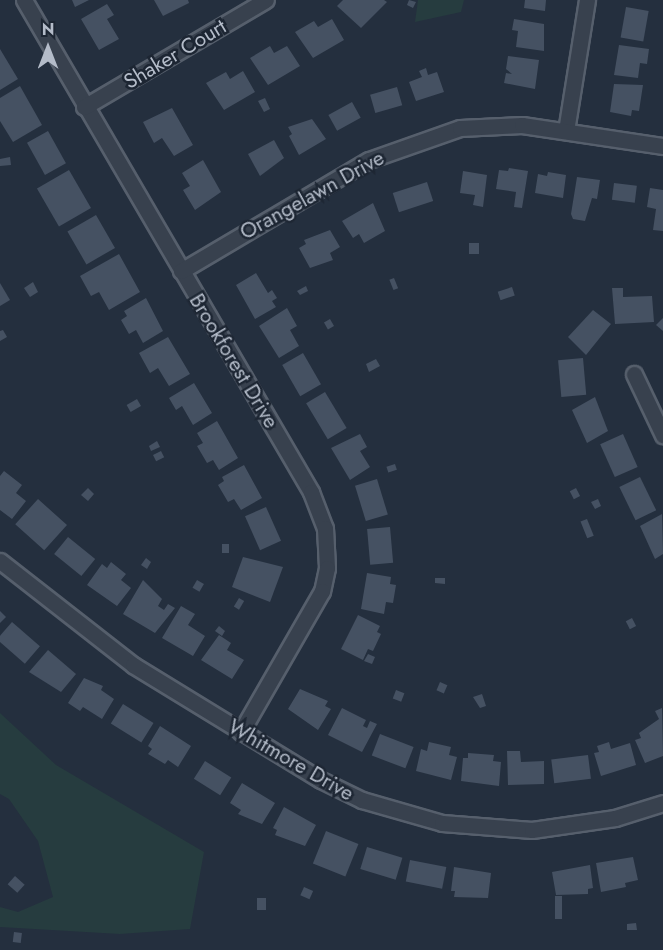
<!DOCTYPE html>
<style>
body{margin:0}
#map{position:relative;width:663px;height:950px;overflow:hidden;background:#242f3e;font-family:Jost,sans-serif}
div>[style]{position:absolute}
.green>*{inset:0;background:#263c3f}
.building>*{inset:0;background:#455162;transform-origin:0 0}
.roads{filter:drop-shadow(2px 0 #565f6c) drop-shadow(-2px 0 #565f6c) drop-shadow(0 2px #565f6c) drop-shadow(0 -2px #565f6c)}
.street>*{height:15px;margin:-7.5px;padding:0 7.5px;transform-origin:7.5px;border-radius:7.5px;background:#38414e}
span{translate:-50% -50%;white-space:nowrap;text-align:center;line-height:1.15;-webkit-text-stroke:5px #1d2633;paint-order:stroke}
.street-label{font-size:21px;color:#b4bcc9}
.north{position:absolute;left:18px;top:18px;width:60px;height:60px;-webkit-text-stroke:4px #1d2633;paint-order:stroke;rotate:0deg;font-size:16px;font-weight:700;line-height:24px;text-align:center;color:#b4bcc9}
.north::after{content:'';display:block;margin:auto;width:21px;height:27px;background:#b4bcc9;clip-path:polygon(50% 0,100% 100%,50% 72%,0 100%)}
</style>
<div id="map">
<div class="green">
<i style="clip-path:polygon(418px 0,464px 0,461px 12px,415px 22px)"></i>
<i style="clip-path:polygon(0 713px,56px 765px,204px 852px,190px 929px,120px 934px,0 927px,0 907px,18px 912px,53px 897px,38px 841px,9px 799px,0 794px)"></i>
</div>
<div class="building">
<i style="clip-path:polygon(72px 0,89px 0,75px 7px)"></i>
<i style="clip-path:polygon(154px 0,188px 0,189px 3px,163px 16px)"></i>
<i style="clip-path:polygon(343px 0,384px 0,387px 2px,361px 28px,337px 6px)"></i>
<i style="clip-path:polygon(409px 0,416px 2px,413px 8px,407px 5px)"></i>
<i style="clip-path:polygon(525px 0,546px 0,545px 11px,524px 8px)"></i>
<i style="clip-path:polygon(107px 4px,114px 15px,107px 19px,119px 39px,99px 50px,81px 19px)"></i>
<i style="left:626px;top:7px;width:23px;height:31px;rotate:10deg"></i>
<i style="clip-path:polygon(332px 19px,344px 40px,313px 58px,295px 32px,314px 21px,318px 27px)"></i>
<i style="clip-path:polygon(514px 19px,544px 24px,544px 51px,516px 47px,518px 31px,512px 30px)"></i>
<i style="clip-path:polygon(619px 45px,649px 49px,647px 64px,640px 63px,638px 78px,614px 75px)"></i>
<i style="clip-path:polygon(270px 46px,274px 53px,287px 46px,300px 66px,268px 85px,250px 58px)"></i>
<i style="clip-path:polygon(0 49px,18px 79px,0 90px)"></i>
<i style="clip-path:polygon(508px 56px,539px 60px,535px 89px,504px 83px,506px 73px,512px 74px,506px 69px)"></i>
<i style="clip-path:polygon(426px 68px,428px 75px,437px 72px,444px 92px,416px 101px,409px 82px,422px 77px,419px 71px)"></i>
<i style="clip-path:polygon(243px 71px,255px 92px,224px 110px,206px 83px,226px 72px,230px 79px)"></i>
<i style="clip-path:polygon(614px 84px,643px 85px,639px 111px,632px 110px,631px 116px,610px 112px)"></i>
<i style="clip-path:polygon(20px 86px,42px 125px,13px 142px,0 121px,0 98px)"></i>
<i style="left:397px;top:87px;width:19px;height:28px;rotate:74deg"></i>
<i style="clip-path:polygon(265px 98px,270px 109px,264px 112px,258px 101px)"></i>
<i style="left:352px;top:102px;width:18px;height:27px;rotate:61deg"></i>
<i style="clip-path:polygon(172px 108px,193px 145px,174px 156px,162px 138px,154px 143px,143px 122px)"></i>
<i style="clip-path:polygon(312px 119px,326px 139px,299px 155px,289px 136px,292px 134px,288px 127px)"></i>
<i style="left:48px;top:131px;width:37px;height:24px;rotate:61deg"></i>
<i style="clip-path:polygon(274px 140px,284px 158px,260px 176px,248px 154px)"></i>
<i style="clip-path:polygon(10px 157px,11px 165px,0 166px,0 159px)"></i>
<i style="clip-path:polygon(203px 160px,221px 192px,195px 210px,183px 190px,190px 186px,182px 173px)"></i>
<i style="clip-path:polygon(509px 168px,528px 171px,522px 208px,514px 207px,516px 192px,496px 189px,499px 170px,508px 171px)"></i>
<i style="left:69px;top:170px;width:44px;height:37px;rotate:60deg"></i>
<i style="clip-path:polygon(463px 171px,487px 175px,483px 207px,473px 205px,475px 195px,460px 193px)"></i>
<i style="clip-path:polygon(548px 172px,566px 175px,563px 198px,535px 193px,538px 174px,547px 176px)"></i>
<i style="clip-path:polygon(577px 177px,600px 180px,597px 199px,592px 198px,585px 221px,573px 219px,571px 214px)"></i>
<i style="left:427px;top:182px;width:20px;height:36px;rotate:72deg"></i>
<i style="left:614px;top:183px;width:23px;height:17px;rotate:7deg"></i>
<i style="clip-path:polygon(650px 188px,663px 190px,663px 231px,653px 230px,656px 209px,647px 207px)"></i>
<i style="clip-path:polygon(373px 203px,385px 231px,364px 243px,359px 234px,353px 238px,342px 221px)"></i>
<i style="left:96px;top:215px;width:38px;height:33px;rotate:60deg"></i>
<i style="clip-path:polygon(330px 230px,340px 247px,330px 253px,333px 260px,310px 268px,299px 248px,306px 244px,304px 240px)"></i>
<i style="left:469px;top:243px;width:10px;height:11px"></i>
<i style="clip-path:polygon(119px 254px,140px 292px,109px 310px,99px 292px,91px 296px,80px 276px)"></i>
<i style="clip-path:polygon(256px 273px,268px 293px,272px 290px,277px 298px,272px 301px,276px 307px,255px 319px,236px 285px)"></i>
<i style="left:394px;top:278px;width:11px;height:5px;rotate:68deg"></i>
<i style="clip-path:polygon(33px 282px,38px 292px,30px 297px,24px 288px)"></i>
<i style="clip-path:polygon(0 283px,10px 300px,0 306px)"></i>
<i style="clip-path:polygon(306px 286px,308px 291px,300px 295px,297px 291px)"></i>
<i style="left:512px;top:287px;width:9px;height:15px;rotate:72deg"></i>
<i style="clip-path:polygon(612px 288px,623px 288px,623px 297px,652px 296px,654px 322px,615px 324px)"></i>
<i style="clip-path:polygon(146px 298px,163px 331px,143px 343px,136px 330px,129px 334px,121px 320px,127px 316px,124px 311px)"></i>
<i style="clip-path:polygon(287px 308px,297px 326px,290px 330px,299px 346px,279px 358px,259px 326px)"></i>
<i style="clip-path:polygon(593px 310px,611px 324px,586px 355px,568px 337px)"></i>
<i style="clip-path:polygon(663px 318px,663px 331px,656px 325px)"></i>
<i style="left:330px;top:319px;width:8px;height:7px;rotate:60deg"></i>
<i style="clip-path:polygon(3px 330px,7px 337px,0 341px,0 331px)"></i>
<i style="clip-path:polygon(168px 337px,190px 374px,169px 386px,158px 368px,150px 373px,139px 353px)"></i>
<i style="left:303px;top:353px;width:36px;height:24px;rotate:60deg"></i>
<i style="left:583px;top:358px;width:37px;height:25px;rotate:85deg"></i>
<i style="clip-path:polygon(376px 359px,380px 366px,369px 372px,366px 364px)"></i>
<i style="clip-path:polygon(194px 383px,212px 413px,193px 425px,182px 406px,176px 410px,169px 398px)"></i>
<i style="left:325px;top:392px;width:42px;height:22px;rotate:59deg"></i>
<i style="clip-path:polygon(595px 397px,608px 431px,587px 443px,572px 410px)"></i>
<i style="left:137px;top:399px;width:8px;height:12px;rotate:60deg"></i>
<i style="clip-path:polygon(217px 421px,238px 458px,219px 470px,213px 460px,207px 463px,197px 446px,203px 443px,197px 433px)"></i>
<i style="clip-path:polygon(360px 434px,367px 447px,360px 451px,370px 467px,350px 480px,331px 448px)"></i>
<i style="left:623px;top:434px;width:36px;height:25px;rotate:66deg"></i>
<i style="clip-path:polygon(157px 441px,160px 447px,151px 451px,149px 446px)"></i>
<i style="left:161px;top:451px;width:7px;height:9px;rotate:63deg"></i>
<i style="left:395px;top:464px;width:6px;height:9px;rotate:72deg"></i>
<i style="clip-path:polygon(244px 465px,262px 498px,241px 510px,234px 499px,228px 502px,218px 485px,224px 481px,222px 477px)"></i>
<i style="clip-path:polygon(4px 471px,22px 485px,16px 493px,26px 501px,12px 519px,0 510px,0 476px)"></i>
<i style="left:640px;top:477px;width:37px;height:23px;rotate:64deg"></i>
<i style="left:377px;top:479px;width:37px;height:23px;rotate:73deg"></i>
<i style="clip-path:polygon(88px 488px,94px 494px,88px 501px,81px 495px)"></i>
<i style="left:576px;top:488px;width:9px;height:7px;rotate:63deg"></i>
<i style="left:38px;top:499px;width:39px;height:34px;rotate:42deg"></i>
<i style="clip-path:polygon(598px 499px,601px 506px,595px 509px,591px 502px)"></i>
<i style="left:266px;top:507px;width:37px;height:23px;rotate:66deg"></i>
<i style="clip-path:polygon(662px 514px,663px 554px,655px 559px,640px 526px)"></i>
<i style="left:587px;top:519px;width:18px;height:7px;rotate:68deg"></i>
<i style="left:390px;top:527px;width:36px;height:23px;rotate:85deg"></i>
<i style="left:68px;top:537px;width:35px;height:22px;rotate:39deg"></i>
<i style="left:222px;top:544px;width:7px;height:9px"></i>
<i style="clip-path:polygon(243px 557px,283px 567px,270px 602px,232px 587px)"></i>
<i style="clip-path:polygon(146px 558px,151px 562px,147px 569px,141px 565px)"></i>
<i style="clip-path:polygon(111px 562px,126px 574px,121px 580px,131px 588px,117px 606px,87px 585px,102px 564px,107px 568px)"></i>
<i style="clip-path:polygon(367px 573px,391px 577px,390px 584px,396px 585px,393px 603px,386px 602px,384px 614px,361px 609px)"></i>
<i style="clip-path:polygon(435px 578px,445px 578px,445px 584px,435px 583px)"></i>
<i style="clip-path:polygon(143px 580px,162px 599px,158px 606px,164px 610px,168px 604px,175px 608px,155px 633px,123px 614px)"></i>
<i style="left:197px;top:580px;width:8px;height:9px;rotate:30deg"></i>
<i style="left:239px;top:598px;width:6px;height:10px;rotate:31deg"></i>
<i style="clip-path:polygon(181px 606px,195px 614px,188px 625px,205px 636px,193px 656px,162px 638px)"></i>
<i style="clip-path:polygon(0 611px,6px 617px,0 623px)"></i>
<i style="clip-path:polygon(358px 615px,380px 626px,377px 632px,381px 634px,373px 651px,368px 649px,363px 660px,341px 649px)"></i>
<i style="left:632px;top:618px;width:9px;height:7px;rotate:63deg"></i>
<i style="left:12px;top:622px;width:37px;height:23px;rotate:41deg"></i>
<i style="clip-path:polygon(219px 626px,225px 631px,222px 636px,215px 631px)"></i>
<i style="clip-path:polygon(219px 635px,231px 643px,227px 650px,244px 660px,232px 679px,201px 660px)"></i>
<i style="clip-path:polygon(48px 650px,76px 674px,61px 692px,29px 672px)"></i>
<i style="clip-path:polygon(368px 654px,375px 657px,372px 664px,364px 661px)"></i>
<i style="clip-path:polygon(84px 678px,103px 686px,101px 690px,114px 699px,102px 719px,83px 707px,80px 711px,68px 703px)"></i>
<i style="left:440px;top:682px;width:8px;height:9px;rotate:23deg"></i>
<i style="clip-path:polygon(300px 689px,328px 701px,325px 706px,331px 709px,318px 730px,288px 709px)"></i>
<i style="left:396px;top:690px;width:9px;height:9px;rotate:21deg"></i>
<i style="clip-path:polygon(482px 694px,486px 706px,480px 708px,473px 697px)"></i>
<i style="left:123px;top:704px;width:36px;height:23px;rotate:32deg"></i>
<i style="clip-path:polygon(342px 708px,366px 720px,363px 726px,367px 728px,370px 721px,377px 724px,362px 752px,328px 735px)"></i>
<i style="clip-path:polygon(662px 708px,663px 756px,645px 763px,635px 740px,641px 738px,639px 733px,659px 719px,655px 711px)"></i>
<i style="clip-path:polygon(160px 726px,191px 746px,178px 767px,168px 760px,165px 764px,148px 754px,152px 749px,148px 746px)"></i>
<i style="left:380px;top:734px;width:36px;height:23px;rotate:21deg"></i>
<i style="clip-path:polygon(429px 742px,451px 747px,449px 755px,457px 757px,451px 780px,416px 771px,421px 749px,427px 751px)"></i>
<i style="clip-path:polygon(609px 742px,611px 749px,630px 743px,636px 765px,601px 776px,594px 753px,599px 752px,597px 746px)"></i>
<i style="clip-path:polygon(507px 751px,520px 751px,521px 762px,544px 761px,544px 784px,508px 785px)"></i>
<i style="clip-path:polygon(468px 753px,494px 755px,493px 761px,501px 762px,499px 786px,461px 781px,463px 758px,468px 758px)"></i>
<i style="left:588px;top:755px;width:24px;height:37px;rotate:83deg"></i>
<i style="left:205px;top:761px;width:31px;height:21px;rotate:32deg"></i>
<i style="clip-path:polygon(242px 783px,275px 803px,262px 824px,238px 814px,241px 810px,230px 803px)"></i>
<i style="clip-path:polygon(284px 807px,316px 825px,305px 846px,275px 835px,277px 830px,273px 828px)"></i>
<i style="left:326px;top:831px;width:35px;height:35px;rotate:22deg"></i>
<i style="left:367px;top:847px;width:37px;height:23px;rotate:17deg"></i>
<i style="clip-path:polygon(633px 857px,638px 880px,625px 883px,626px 887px,601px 892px,596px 863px)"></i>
<i style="left:410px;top:860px;width:37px;height:22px;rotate:11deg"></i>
<i style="clip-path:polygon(590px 865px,593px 888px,588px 889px,588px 894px,556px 895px,552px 872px)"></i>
<i style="clip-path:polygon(454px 867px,491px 873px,488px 898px,454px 897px,455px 891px,451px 891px)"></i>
<i style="left:15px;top:876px;width:13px;height:11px;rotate:42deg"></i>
<i style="left:304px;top:887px;width:10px;height:9px;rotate:24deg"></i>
<i style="left:562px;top:896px;width:23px;height:7px;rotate:90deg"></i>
<i style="left:257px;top:898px;width:9px;height:12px"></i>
<i style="clip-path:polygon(636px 923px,637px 930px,627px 930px,627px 924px)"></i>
<i style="left:14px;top:932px;width:8px;height:10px;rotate:7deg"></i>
</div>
<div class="roads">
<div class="street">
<i style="left:24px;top:0;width:570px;rotate:59.74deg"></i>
<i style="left:311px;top:492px;width:39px;rotate:69deg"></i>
<i style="left:325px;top:528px;width:40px;rotate:87.1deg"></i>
<i style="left:327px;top:568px;width:24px;rotate:102deg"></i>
<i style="left:322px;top:591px;width:163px;rotate:119.9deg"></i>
<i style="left:84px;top:107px;width:211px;rotate:-30.5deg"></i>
<i style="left:566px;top:131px;width:133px;rotate:-80.9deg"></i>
<i style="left:181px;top:271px;width:218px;rotate:-30.6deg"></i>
<i style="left:369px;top:160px;width:96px;rotate:-19.4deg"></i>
<i style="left:460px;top:128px;width:62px;rotate:-2.8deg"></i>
<i style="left:522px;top:125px;width:143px;rotate:8.5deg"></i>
<i style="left:634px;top:374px;width:68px;rotate:64.6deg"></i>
<i style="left:0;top:561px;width:169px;rotate:38deg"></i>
<i style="left:133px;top:665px;width:220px;rotate:31.5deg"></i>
<i style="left:321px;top:780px;width:46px;rotate:26deg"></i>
<i style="left:362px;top:800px;width:83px;rotate:16deg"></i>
<i style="left:442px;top:823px;width:90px;rotate:4.4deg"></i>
<i style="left:532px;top:830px;width:84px;rotate:-8.2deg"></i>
<i style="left:615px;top:818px;width:50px;rotate:-17.4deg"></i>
</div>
</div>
<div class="street-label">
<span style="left:175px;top:54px;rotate:-31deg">Shaker Court</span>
<span style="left:312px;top:195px;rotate:-29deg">Orangelawn Drive</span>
<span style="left:234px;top:361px;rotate:59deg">Brookforest Drive</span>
<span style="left:291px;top:760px;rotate:30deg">Whitmore Drive</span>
</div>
<div class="north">N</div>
</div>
